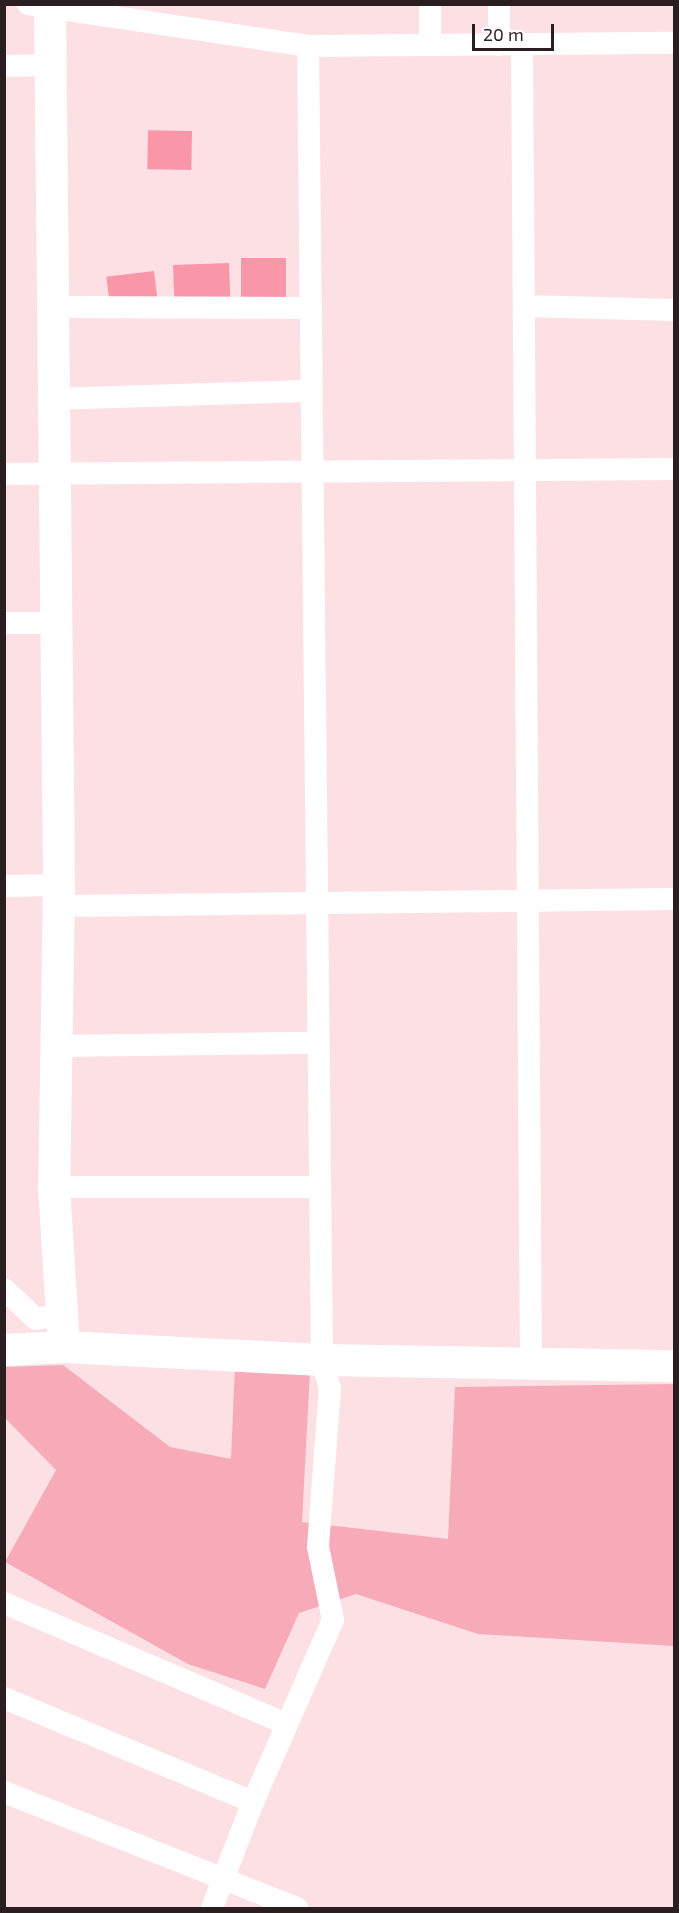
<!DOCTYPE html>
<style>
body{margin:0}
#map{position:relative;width:679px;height:1913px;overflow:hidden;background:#fde0e4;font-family:"Exo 2",sans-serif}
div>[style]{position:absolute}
.green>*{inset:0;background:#f7abb8}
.building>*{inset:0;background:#f996a8;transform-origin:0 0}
.street>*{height:22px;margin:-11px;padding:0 11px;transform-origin:11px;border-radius:11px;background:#fff}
.secondary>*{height:32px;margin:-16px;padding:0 16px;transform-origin:16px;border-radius:16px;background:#fff}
span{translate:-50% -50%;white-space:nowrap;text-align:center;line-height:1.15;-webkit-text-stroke:6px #fff;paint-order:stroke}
.frame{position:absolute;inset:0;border:6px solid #2b1e20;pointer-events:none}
.scale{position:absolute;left:472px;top:24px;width:82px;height:27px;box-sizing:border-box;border:3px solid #2b1e20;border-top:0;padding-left:8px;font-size:18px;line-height:21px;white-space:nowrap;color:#2b1e20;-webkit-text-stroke:4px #fff;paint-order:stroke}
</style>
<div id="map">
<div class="green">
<i style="clip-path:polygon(63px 1365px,170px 1447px,231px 1459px,235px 1366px,310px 1371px,302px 1522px,448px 1539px,455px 1387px,674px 1384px,674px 1646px,478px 1634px,356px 1594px,299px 1613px,265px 1689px,188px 1664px,5px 1562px,56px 1470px,5px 1418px,4px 1367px)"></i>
</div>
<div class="building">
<i style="left:192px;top:131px;width:39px;height:44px;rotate:91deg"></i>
<i style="left:241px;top:258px;width:45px;height:41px"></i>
<i style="left:229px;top:263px;width:36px;height:56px;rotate:88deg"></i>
<i style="left:154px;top:271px;width:26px;height:48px;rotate:83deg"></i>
</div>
<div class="street">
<i style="left:28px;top:4px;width:283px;rotate:8.5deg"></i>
<i style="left:308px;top:46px;width:366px;rotate:-0.5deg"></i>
<i style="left:430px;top:4px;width:41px;rotate:90deg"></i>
<i style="left:522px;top:44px;width:1320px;rotate:89.61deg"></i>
<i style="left:499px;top:45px;width:41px;rotate:-90deg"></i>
<i style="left:4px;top:66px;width:46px;rotate:-1.2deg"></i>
<i style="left:524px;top:306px;width:150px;rotate:1.5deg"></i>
<i style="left:52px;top:307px;width:258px;rotate:0.2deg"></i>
<i style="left:52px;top:399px;width:259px;rotate:-1.8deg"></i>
<i style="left:4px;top:474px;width:670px;rotate:-0.43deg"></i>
<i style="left:4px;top:623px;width:50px"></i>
<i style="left:4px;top:886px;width:55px;rotate:-1deg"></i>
<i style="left:59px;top:906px;width:615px;rotate:-0.65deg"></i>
<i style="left:56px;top:1046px;width:262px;rotate:-0.7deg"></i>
<i style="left:54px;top:1187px;width:266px"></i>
<i style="left:4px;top:1289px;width:44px;rotate:43.2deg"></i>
<i style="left:36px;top:1319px;width:26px;rotate:-11deg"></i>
<i style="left:4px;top:1603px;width:307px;rotate:23.2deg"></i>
<i style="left:4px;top:1698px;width:270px;rotate:22.7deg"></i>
<i style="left:4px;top:1792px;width:315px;rotate:21.6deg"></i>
<i style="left:212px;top:1908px;width:114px;rotate:-68.9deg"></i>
<i style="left:253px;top:1802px;width:199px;rotate:-66.3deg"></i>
<i style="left:333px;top:1620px;width:75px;rotate:-101.6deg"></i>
<i style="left:318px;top:1547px;width:159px;rotate:-85.7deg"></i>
<i style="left:330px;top:1388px;width:29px;rotate:-106deg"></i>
<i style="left:322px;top:1360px;width:1314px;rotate:-90.61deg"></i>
</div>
<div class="secondary">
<i style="left:50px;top:4px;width:881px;rotate:89.41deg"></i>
<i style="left:59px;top:885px;width:302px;rotate:90.9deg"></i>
<i style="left:54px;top:1187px;width:160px;rotate:86.4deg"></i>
<i style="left:4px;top:1350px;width:60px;rotate:-2.9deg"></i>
<i style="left:64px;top:1347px;width:258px;rotate:2.9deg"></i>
<i style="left:322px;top:1360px;width:352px;rotate:1deg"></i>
</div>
<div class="frame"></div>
<div class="scale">20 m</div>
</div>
